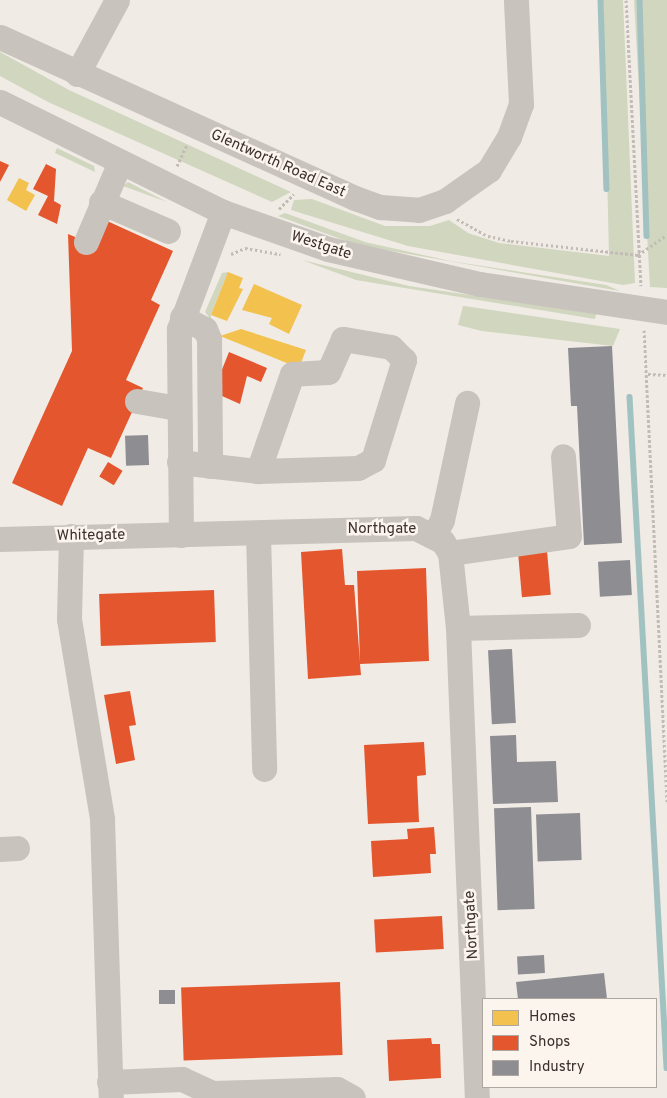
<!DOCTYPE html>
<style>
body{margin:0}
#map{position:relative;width:667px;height:1098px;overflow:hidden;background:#f0ebe5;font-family:Overpass,sans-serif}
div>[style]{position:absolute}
.green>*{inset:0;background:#d1d6bf}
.homes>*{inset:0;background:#f2c14e}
.shops>*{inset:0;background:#e4572e;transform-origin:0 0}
.industry>*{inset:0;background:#8d8d92;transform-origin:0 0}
.stream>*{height:5.5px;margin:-2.75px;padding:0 2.75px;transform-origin:2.75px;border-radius:2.75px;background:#a1c2c1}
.path>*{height:3px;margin-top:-1.5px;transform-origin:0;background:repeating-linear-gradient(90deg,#c2bbb6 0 2.5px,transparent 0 5px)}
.minor>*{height:25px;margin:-12.5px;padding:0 12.5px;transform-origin:12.5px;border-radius:12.5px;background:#c9c3be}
span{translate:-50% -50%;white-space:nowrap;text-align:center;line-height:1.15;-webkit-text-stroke:5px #fbf5ee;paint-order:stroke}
.street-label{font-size:15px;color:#3b302b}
.legend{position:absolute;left:482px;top:998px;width:175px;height:90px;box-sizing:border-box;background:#fbf5ee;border:1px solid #aea6a0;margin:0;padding:6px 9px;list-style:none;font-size:15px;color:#3b302b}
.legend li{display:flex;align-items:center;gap:10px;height:25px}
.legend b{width:25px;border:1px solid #aea6a0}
</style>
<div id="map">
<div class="green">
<i style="clip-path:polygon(603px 0,623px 0,635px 283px,623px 285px,408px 246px,291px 210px,294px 200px,312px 199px,385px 226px,430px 226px,449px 220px,468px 233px,499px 243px,609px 256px)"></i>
<i style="clip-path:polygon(634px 0,667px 0,667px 288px,650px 287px)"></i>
<i style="clip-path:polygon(0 52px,69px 90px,291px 192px,272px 202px,48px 102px,0 76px)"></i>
<i style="clip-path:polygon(57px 148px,94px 166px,95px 172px,55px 153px)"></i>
<i style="clip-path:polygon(128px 182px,167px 202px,123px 186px)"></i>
<i style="clip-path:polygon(285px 213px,365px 242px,450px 261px,606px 285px,620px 291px,357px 245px,278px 216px)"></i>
<i style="clip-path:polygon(302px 260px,409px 286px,596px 314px,595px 319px,356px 280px)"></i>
<i style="clip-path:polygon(228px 272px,211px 315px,211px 320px,205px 312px,222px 273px)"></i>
<i style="clip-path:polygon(463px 306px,464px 306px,620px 329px,613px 346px,482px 331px,458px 325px)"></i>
</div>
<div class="homes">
<i style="clip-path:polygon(19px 178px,29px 183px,26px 190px,35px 195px,26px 211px,7px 200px)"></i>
<i style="clip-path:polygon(228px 272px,243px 278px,239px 288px,243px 289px,227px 321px,211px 315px)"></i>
<i style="clip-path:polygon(254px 284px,302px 305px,289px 334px,269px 324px,272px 318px,242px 310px)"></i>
<i style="clip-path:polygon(241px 329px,306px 350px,299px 368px,220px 336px)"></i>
</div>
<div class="shops">
<i style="clip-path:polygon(0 161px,9px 165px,0 182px)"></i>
<i style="clip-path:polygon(46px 164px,56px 169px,54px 201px,61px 205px,57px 224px,38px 215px,48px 196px,33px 189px)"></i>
<i style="clip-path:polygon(105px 220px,173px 251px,151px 300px,160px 305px,126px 380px,143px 388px,111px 458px,88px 448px,62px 506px,12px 483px,72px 351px,68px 234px,94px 245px)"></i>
<i style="clip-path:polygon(229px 352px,267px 368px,261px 382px,247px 376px,240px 404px,213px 392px)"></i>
<i style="left:108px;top:462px;width:17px;height:17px;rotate:31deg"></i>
<i style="clip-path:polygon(342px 549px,345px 585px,354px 585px,360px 662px,357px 571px,426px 568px,429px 661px,360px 664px,361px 675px,308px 679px,301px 552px)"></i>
<i style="left:547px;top:551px;width:44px;height:29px;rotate:85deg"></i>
<i style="left:214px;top:590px;width:52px;height:115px;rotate:88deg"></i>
<i style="clip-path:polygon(130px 691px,136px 725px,129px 726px,135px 760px,116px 764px,104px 695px)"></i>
<i style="clip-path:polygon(424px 742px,426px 775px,417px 776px,419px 822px,368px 824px,364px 745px)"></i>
<i style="clip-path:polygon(434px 827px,436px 854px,430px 854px,431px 873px,373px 877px,371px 841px,408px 839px,407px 829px)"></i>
<i style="left:442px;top:916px;width:33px;height:68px;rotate:87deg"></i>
<i style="left:340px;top:982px;width:73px;height:159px;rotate:88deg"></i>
<i style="clip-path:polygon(431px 1038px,432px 1044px,440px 1044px,441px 1078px,389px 1081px,387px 1040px)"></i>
</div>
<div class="industry">
<i style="clip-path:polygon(612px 346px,622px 543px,584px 545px,577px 406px,571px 406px,568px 348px)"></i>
<i style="left:148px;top:435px;width:30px;height:23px;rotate:88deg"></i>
<i style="left:630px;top:560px;width:35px;height:32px;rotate:87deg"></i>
<i style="left:512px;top:649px;width:74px;height:24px;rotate:87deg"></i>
<i style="clip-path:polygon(516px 735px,517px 762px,556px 761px,558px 802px,493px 804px,490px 736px)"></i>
<i style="left:531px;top:807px;width:102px;height:37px;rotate:88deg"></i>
<i style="left:580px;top:813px;width:47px;height:44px;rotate:88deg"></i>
<i style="left:544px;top:955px;width:18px;height:27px;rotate:87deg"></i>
<i style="clip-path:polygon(604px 973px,607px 999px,518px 999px,516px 982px)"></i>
<i style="left:159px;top:990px;width:16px;height:14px"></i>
</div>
<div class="stream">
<i style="left:601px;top:0;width:189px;rotate:88.2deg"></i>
<i style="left:640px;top:0;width:236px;rotate:88.3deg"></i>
<i style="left:630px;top:397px;width:672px;rotate:86.84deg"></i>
</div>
<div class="path">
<i style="left:626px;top:0;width:286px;rotate:87deg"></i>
<i style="left:177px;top:166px;width:23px;rotate:-65deg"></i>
<i style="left:279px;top:209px;width:21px;rotate:-45deg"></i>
<i style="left:457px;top:219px;width:35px;rotate:29deg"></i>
<i style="left:488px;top:236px;width:24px;rotate:12deg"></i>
<i style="left:511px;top:241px;width:128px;rotate:6.3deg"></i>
<i style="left:638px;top:255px;width:35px;rotate:-35deg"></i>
<i style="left:231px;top:254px;width:15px;rotate:-23deg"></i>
<i style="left:245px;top:248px;width:36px;rotate:10deg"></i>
<i style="left:644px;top:330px;width:475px;rotate:87.2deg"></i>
<i style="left:648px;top:374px;width:19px;rotate:3deg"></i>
</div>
<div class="minor">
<i style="left:0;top:37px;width:390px;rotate:24.4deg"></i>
<i style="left:355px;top:198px;width:27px;rotate:20deg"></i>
<i style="left:380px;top:207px;width:39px;rotate:4deg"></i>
<i style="left:419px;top:210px;width:28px;rotate:-19deg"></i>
<i style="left:445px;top:201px;width:54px;rotate:-35.2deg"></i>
<i style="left:489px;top:170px;width:39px;rotate:-59deg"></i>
<i style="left:509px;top:137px;width:35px;rotate:-70deg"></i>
<i style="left:521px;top:104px;width:104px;rotate:-92.8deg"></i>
<i style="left:77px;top:74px;width:84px;rotate:-61.6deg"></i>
<i style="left:0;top:102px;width:249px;rotate:26.3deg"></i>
<i style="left:223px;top:212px;width:111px;rotate:19.4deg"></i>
<i style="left:328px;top:249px;width:156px;rotate:13deg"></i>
<i style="left:480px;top:284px;width:189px;rotate:8.5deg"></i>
<i style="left:101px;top:202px;width:73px;rotate:23.4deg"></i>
<i style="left:86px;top:242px;width:87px;rotate:-67deg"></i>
<i style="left:182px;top:317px;width:26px;rotate:28deg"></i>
<i style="left:205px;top:329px;width:11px;rotate:68deg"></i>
<i style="left:209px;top:339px;width:127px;rotate:89.5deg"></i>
<i style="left:137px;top:401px;width:42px;rotate:9.7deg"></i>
<i style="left:179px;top:462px;width:80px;rotate:6.5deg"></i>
<i style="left:258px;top:471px;width:100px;rotate:-1.7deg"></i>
<i style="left:358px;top:468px;width:17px;rotate:-28deg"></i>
<i style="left:373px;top:460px;width:105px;rotate:-72.8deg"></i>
<i style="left:404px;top:360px;width:18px;rotate:-135deg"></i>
<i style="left:391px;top:347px;width:49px;rotate:-170.5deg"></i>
<i style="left:343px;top:339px;width:36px;rotate:114deg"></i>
<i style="left:328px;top:372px;width:36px;rotate:177deg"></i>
<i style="left:292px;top:374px;width:103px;rotate:109.3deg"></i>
<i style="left:258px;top:533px;width:236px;rotate:88.5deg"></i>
<i style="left:181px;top:535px;width:206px;rotate:-90.6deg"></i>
<i style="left:179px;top:329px;width:125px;rotate:-69.4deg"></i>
<i style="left:434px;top:535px;width:17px;rotate:-62deg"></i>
<i style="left:442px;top:520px;width:120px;rotate:-77.9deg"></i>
<i style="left:71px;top:536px;width:83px;rotate:91.4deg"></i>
<i style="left:69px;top:619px;width:203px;rotate:80.6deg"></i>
<i style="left:102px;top:819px;width:279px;rotate:88.2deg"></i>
<i style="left:0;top:539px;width:416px;rotate:-1.5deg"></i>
<i style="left:416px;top:528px;width:30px;rotate:27deg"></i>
<i style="left:443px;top:542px;width:13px;rotate:58deg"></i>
<i style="left:450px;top:553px;width:75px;rotate:83.9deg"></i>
<i style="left:458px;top:628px;width:470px;rotate:87.7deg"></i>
<i style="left:450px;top:553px;width:120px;rotate:-8.1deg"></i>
<i style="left:569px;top:536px;width:80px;rotate:-94.3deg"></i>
<i style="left:458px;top:628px;width:120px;rotate:-1.4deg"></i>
<i style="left:0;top:849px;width:17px;rotate:-3deg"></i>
<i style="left:109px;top:1082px;width:73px;rotate:-2.4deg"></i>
<i style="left:182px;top:1079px;width:33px;rotate:25deg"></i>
<i style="left:212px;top:1093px;width:125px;rotate:-1.8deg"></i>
<i style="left:337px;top:1089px;width:18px;rotate:29deg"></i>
</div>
<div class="street-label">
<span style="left:278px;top:164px;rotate:24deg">Glentworth Road East</span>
<span style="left:321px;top:246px;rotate:18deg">Westgate</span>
<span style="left:382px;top:530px">Northgate</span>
<span style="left:91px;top:536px;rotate:-1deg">Whitegate</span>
<span style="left:472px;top:925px;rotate:-93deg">Northgate</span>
</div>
<ul class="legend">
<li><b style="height:14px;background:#f2c14e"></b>Homes</li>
<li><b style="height:14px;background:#e4572e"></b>Shops</li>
<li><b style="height:14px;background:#8d8d92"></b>Industry</li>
</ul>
</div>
